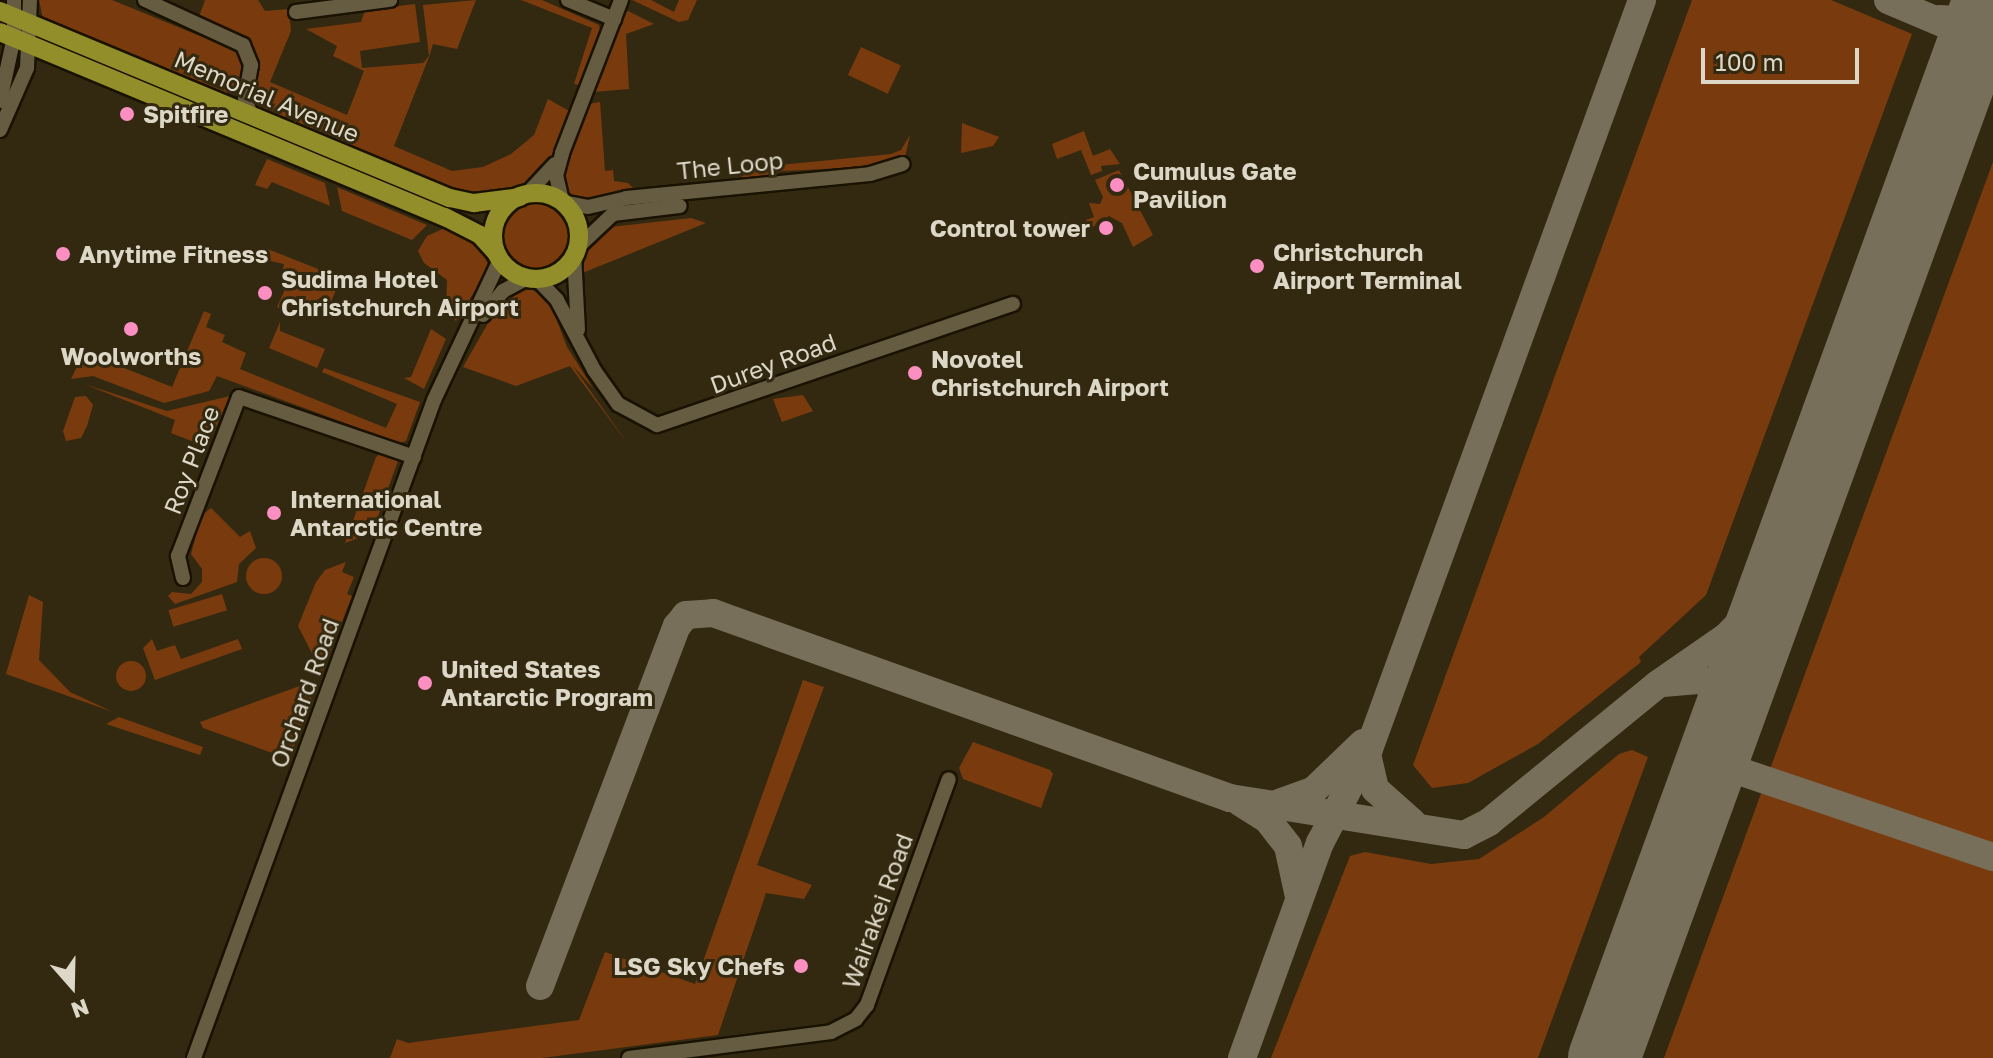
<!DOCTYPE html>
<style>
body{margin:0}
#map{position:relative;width:1993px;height:1058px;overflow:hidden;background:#332910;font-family:"Golos Text",sans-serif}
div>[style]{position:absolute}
.green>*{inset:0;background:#793b0e;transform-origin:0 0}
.round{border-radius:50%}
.taxiway>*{height:28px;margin:-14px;padding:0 14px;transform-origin:14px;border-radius:14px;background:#786f5a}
.runway>*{height:72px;margin:-36px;padding:0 36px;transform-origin:36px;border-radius:36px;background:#786f5a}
.roads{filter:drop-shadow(2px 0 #1a1200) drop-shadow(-2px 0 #1a1200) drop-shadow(0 2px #1a1200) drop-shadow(0 -2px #1a1200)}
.minor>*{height:14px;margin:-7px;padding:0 7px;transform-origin:7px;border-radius:7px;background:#665c41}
.major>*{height:18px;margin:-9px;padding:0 9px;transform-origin:9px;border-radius:9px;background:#928e2a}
.major>.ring{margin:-9px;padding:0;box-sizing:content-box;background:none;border:18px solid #928e2a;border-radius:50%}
.dots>*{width:22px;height:22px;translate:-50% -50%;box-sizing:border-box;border:4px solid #332910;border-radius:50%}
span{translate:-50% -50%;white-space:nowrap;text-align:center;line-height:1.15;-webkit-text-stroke:6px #332910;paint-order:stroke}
.street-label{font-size:24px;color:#ddd7c8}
.poi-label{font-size:24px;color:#ddd7c8;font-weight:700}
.left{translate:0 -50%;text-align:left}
.right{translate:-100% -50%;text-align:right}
.north{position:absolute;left:32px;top:946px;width:80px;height:80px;-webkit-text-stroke:6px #332910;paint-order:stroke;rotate:160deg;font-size:22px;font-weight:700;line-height:32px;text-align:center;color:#ddd7c8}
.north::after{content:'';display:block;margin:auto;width:28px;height:36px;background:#ddd7c8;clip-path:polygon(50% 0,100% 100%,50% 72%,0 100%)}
.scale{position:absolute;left:1701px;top:48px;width:158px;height:36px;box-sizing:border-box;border:4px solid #ddd7c8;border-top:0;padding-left:10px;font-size:24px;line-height:28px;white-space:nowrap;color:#ddd7c8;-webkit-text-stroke:6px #332910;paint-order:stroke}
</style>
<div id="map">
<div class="green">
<i style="clip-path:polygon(39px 0,112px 0,200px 36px,233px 44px,243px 57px,239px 87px,223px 95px,43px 19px)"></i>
<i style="clip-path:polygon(205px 0,258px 0,265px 11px,289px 9px,291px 31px,270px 82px,347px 115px,364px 71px,333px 56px,337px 46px,306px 29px,361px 22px,365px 10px,415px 4px,420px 42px,360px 51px,362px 68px,423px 63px,429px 56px,423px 5px,476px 0,457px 49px,433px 44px,429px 57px,394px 146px,452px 171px,483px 167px,511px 154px,534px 135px,548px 99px,571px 112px,551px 165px,525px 185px,478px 195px,459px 193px,258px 110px,251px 105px,254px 52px,237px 32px,199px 17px)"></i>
<i style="clip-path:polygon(521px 0,542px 0,599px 25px,601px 35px,580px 85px,574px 84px,592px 28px)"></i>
<i style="clip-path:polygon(632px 0,651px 0,674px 12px,679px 0,697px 0,688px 20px,679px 22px)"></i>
<i style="clip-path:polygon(1692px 0,1831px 0,1912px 34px,1706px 595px,1639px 657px,1641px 662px,1538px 744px,1468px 783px,1432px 788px,1413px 765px)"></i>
<i style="clip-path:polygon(628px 11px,654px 24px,626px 34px,629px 89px,593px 92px,623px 12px)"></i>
<i style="left:861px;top:47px;width:44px;height:31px;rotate:25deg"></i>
<i style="clip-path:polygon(600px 102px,605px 171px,613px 170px,614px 181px,628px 183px,635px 190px,587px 201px,566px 194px,560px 176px,588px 104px)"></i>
<i style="clip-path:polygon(962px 123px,999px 137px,993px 146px,961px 153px)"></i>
<i style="clip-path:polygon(1084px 131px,1093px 156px,1110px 149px,1120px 164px,1101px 166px,1102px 171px,1091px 175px,1081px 150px,1057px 159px,1052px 144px)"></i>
<i style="clip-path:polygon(910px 135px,905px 157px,884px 166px,783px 171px,744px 180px,739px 174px,750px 168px,891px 154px,901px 150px)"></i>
<i style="clip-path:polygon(267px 159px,325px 183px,330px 206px,272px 182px,267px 189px,255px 185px)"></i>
<i style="clip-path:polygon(1993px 162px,1993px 1058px,1664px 1058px,1766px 780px)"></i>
<i style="clip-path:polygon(1119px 170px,1153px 235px,1133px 247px,1122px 223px,1109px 216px,1074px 240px,1063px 211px,1072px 233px,1088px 228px,1086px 220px,1094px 217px,1089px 203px,1100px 204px,1103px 197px,1095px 180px)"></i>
<i style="clip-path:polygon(337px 187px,339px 188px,427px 225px,412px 240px,342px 211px)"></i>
<i class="round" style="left:499px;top:199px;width:72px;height:72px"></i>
<i style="clip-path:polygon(691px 218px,706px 223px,580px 274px,586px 249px,610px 227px)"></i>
<i style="clip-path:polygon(447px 227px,474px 239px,490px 267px,456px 321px,446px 312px,447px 280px,424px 263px,418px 251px,427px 236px)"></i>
<i style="clip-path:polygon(265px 248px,341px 278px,328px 309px,324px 296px,307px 305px,293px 300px,287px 312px,277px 307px,292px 274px,283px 269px,284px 264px,261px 259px)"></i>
<i style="clip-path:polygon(525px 287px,548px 297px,567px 347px,593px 388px,572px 365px,630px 447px,570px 366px,516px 386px,463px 367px,504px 295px)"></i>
<i style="clip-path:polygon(204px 311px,211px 314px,206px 327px,225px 335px,222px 342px,246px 353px,240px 369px,386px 428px,397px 404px,322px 372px,324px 368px,420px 402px,406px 441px,399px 443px,217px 376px,209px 391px,164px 403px,93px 376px,71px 379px,84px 352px,172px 387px)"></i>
<i style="clip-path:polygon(280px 322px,280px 331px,325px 349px,317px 368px,269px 348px)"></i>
<i style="clip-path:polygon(431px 329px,446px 339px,424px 389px,404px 378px,411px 377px)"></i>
<i style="clip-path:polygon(84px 384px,167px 411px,230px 396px,207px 447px,171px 433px,175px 420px)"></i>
<i style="clip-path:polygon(803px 395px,813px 411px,782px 422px,773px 399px)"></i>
<i style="clip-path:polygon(86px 396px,93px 405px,87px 426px,81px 438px,66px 441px,63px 431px,75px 397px)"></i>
<i style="clip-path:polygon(382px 452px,398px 461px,372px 533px,345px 543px,376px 457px)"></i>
<i style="clip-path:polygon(211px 508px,240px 537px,250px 531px,256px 548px,239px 564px,237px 582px,175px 604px,168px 596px,172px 592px,191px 594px,202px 582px,202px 569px,191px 554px,201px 516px)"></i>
<i class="round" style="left:246px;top:558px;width:36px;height:36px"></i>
<i style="clip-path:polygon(346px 562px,342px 572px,354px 577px,347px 594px,352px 596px,322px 673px,298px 626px,316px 582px,325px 570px)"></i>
<i style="left:222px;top:594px;width:17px;height:56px;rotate:73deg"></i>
<i style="clip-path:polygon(29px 595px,43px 602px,39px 660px,70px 692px,113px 712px,6px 674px)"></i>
<i style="clip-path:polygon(152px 639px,157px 651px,175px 645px,181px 659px,238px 639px,242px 649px,155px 680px,143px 648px)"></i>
<i class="round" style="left:116px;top:661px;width:30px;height:30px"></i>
<i style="clip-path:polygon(803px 680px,824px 687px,757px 865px,812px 885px,804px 899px,766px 893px,718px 1035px,542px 1058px,390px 1058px,397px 1039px,408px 1043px,579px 1020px,605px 952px,695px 984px)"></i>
<i style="clip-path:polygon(305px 684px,312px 700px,289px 759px,203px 728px,200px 722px)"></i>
<i style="clip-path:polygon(119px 717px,203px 747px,200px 755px,106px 724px)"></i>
<i style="clip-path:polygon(973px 742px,1050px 770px,1053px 774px,1041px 808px,963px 779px,959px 768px)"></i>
<i style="clip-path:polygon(1632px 750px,1648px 757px,1538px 1058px,1271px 1058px,1350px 856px,1365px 852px,1431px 864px,1479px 859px,1544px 817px,1619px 754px)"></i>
</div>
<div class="taxiway">
<i style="left:1888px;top:0;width:72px;rotate:23deg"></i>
<i style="left:1954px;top:28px;width:20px;rotate:63deg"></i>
<i style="left:1963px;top:46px;width:26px;rotate:92deg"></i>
<i style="left:1940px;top:19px;width:26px;rotate:4deg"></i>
<i style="left:1966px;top:21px;width:25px;rotate:-37deg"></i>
<i style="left:1962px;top:72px;width:19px;rotate:-62deg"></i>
<i style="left:1971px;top:55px;width:25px;rotate:-27deg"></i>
<i style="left:1663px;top:683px;width:38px;rotate:-5deg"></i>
<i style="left:1701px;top:680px;width:27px;rotate:34deg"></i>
<i style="left:1723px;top:695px;width:23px;rotate:67deg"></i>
<i style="left:1732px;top:716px;width:27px;rotate:92deg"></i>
<i style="left:1731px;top:743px;width:85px;rotate:109.9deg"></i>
<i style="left:1702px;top:823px;width:41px;rotate:126deg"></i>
<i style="left:1367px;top:754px;width:36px;rotate:77deg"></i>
<i style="left:1375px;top:789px;width:50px;rotate:41.7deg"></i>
<i style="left:1712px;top:762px;width:297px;rotate:18.7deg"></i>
<i style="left:1241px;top:803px;width:31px;rotate:32deg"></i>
<i style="left:1267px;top:819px;width:34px;rotate:52deg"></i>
<i style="left:1288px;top:846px;width:52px;rotate:77.8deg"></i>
<i style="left:1279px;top:803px;width:37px;rotate:-20deg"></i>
<i style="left:1314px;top:790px;width:68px;rotate:-43.8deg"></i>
<i style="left:540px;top:986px;width:385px;rotate:-69.2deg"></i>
<i style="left:677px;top:626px;width:14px;rotate:-51deg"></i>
<i style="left:686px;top:615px;width:27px;rotate:-4deg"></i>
<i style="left:713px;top:613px;width:549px;rotate:19.69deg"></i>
<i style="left:1230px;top:798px;width:237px;rotate:9deg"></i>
<i style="left:1464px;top:835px;width:28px;rotate:-27deg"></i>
<i style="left:1489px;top:822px;width:218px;rotate:-39.2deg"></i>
<i style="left:1658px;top:684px;width:83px;rotate:-34.7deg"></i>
<i style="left:1726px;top:637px;width:73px;rotate:-45.6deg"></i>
<i style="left:1242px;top:1058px;width:229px;rotate:-70.1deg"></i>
<i style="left:1320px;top:843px;width:106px;rotate:-62.5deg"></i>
<i style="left:1369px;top:749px;width:797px;rotate:-69.97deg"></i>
</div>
<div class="runway">
<i style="left:1604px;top:1058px;width:1126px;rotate:-70deg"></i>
</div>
<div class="roads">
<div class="minor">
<i style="left:145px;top:0;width:108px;rotate:24.7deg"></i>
<i style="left:243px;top:45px;width:22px;rotate:68deg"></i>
<i style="left:251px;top:65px;width:34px;rotate:100deg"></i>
<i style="left:245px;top:98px;width:18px;rotate:71deg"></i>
<i style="left:568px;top:0;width:50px;rotate:22.4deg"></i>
<i style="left:296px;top:12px;width:95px;rotate:-7.3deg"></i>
<i style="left:0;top:101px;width:66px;rotate:-77.7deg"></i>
<i style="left:14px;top:37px;width:37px;rotate:-90deg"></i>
<i style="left:0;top:130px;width:68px;rotate:-66.5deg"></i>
<i style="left:27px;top:68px;width:68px;rotate:-87.5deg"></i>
<i style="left:526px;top:195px;width:42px;rotate:-46.9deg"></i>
<i style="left:562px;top:201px;width:26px;rotate:-103deg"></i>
<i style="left:556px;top:176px;width:24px;rotate:-75deg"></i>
<i style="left:562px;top:153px;width:164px;rotate:-68.9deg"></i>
<i style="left:563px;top:202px;width:25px;rotate:11deg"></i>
<i style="left:588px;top:207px;width:39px;rotate:-13deg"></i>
<i style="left:626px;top:198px;width:245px;rotate:-5.6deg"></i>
<i style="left:870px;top:174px;width:34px;rotate:-17deg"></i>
<i style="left:577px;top:248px;width:50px;rotate:-43.4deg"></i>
<i style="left:613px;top:214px;width:67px;rotate:-6.8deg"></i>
<i style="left:574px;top:254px;width:76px;rotate:87deg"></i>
<i style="left:537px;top:279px;width:29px;rotate:46deg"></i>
<i style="left:557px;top:300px;width:79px;rotate:62.1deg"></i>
<i style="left:594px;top:370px;width:42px;rotate:54.8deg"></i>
<i style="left:618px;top:404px;width:44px;rotate:28.3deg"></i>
<i style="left:657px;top:425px;width:376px;rotate:-18.8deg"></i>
<i style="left:483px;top:315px;width:31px;rotate:-50deg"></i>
<i style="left:503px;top:291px;width:27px;rotate:-28deg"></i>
<i style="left:183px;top:578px;width:23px;rotate:-103deg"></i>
<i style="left:178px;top:556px;width:170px;rotate:-69deg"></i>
<i style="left:239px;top:397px;width:185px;rotate:18.9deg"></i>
<i style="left:194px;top:1058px;width:700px;rotate:-69.96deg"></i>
<i style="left:434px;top:400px;width:155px;rotate:-64.8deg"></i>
<i style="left:629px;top:1058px;width:204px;rotate:-7.3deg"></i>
<i style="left:831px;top:1032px;width:28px;rotate:-27deg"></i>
<i style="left:856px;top:1019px;width:18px;rotate:-52deg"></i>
<i style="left:867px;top:1005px;width:240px;rotate:-70.1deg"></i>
</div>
<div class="major">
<i style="left:0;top:11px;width:487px;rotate:22.6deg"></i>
<i style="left:450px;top:198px;width:25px;rotate:12deg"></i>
<i style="left:474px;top:203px;width:46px;rotate:-7.4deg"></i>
<i style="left:0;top:32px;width:482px;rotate:22.6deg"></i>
<i style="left:445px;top:217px;width:39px;rotate:27deg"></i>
<i style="left:480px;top:235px;width:24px;rotate:48deg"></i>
<i class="ring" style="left:493px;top:193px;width:68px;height:68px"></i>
</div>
</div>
<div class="dots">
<i style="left:127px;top:114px;background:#fc8fc2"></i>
<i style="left:1117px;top:185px;background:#fc8fc2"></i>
<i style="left:1106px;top:228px;background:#fc8fc2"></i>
<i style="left:63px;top:254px;background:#fc8fc2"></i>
<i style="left:1257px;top:266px;background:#fc8fc2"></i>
<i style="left:265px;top:293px;background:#fc8fc2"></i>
<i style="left:131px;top:329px;background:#fc8fc2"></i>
<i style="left:915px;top:373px;background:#fc8fc2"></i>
<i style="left:274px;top:513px;background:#fc8fc2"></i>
<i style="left:425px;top:683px;background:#fc8fc2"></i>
<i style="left:801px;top:966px;background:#fc8fc2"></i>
</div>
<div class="street-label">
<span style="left:267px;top:96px;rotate:23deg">Memorial Avenue</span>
<span style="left:730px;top:165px;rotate:-6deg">The Loop</span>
<span style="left:773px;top:363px;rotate:-20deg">Durey Road</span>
<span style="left:191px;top:460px;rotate:-69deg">Roy Place</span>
<span style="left:304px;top:693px;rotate:-70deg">Orchard Road</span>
<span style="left:877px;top:911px;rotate:-70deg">Wairakei Road</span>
</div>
<div class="poi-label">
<span class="left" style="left:143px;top:114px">Spitfire</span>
<span class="left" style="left:1133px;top:185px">Cumulus Gate<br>Pavilion</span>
<span class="right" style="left:1090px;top:228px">Control tower</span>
<span class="left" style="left:1273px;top:266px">Christchurch<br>Airport Terminal</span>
<span class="left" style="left:79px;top:254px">Anytime Fitness</span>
<span class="left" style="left:281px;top:293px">Sudima Hotel<br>Christchurch Airport</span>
<span style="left:131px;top:356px">Woolworths</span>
<span class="left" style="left:931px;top:373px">Novotel<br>Christchurch Airport</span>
<span class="left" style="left:290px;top:513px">International<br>Antarctic Centre</span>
<span class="left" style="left:441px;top:683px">United States<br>Antarctic Program</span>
<span class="right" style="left:785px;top:966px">LSG Sky Chefs</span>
</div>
<div class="north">N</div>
<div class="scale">100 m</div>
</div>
